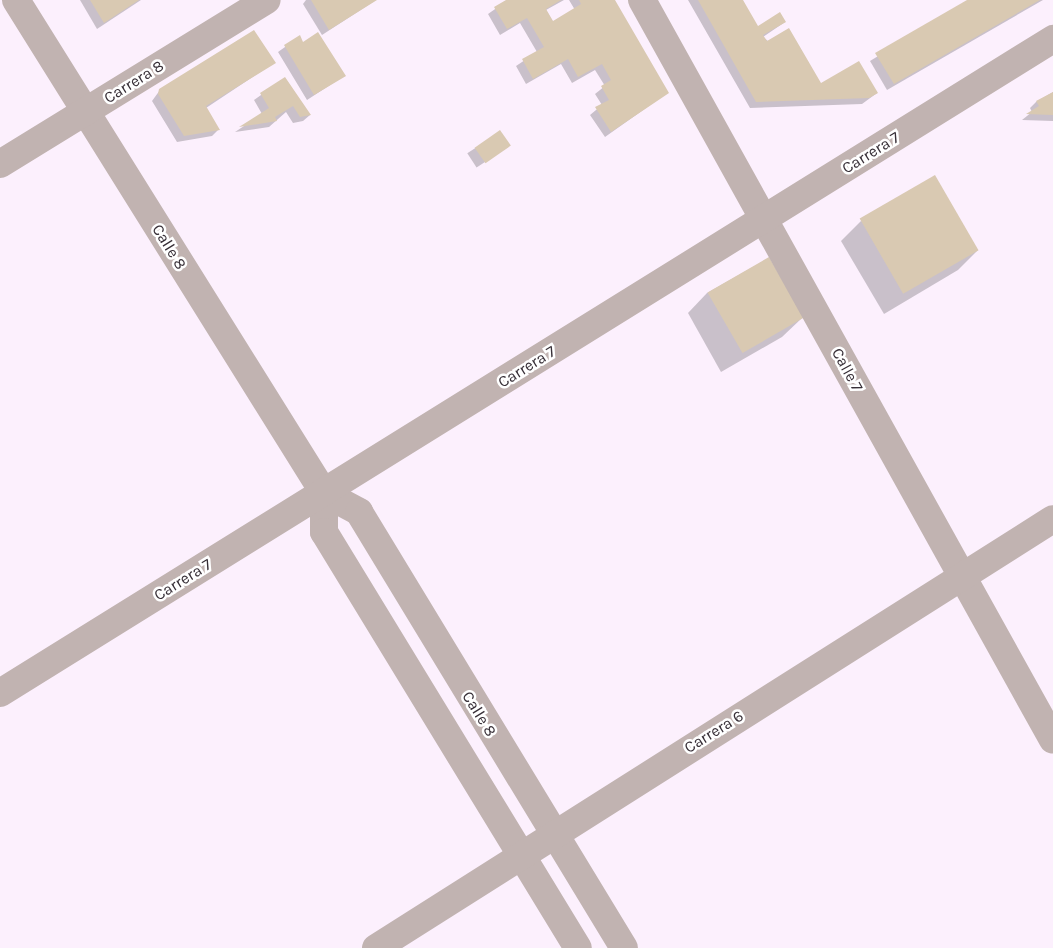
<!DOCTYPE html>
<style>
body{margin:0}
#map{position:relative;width:1053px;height:948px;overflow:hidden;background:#fcf0fd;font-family:Karla,sans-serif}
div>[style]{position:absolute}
.shadow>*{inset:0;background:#0003;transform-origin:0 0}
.building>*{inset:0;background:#d9c9b2;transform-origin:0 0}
.minor>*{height:28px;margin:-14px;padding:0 14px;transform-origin:14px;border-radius:14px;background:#c1b3b1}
span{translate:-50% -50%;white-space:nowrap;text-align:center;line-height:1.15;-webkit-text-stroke:5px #fff;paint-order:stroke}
.street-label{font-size:16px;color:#372f37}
</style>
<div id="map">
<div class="shadow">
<i style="clip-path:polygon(80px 0,141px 0,97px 29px)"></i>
<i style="clip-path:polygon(306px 0,376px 0,322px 35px,303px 4px)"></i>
<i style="clip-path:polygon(508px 0,564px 0,546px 10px,553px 22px,575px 10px,569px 0,614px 0,667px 93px,605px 137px,590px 115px,602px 105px,595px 94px,605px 86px,595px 70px,572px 83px,561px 64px,526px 84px,516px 66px,537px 52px,520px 23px,500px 35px,488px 14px)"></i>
<i style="clip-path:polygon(688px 0,741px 0,757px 27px,785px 22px,763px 37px,820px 84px,877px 93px,862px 104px,750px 108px)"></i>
<i style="clip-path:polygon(970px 0,1043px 0,887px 90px,870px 61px)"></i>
<i style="clip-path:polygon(299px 37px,302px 43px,344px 76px,307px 100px,278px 52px)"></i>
<i style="clip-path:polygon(275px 62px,206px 108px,218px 130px,212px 136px,177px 142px,152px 101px,160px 90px)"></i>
<i style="clip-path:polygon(285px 78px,310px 115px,303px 121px,293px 123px,286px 112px,269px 127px,235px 132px,262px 114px,254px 100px)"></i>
<i style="clip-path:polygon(1053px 92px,1053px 121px,1022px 120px,1032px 112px,1030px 108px,1036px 102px)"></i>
<i style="left:500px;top:132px;width:17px;height:39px;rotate:57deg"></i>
<i style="clip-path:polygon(861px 221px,978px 250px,958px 270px,884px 314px,841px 241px)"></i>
<i style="clip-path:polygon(769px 258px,802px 318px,782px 337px,721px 372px,688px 313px,707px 293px)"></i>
</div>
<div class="building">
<i style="clip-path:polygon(90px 0,139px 0,104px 23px)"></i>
<i style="clip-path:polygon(311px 0,377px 0,329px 30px)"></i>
<i style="clip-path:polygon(506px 0,561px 0,546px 9px,553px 21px,581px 4px,579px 0,615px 0,669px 93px,611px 132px,595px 107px,609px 100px,601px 86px,611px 80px,602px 64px,578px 77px,568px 59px,533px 79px,522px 59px,544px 47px,527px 18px,507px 29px,494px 7px)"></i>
<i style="clip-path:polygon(698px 0,743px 0,758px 26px,780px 12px,786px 22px,763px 35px,767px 41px,789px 28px,821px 83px,859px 61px,878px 93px,869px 98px,756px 102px)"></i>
<i style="clip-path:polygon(967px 0,1040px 0,894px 84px,875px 53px)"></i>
<i style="clip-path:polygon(254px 30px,276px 63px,206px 106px,220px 130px,184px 136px,158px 94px,159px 89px)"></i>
<i style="clip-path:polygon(318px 32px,346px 76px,314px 95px,284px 45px,300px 35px,303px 42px)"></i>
<i style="clip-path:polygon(285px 77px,311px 115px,300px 117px,293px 106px,275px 117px,277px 121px,239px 127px,269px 108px,260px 93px)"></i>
<i style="clip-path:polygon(1053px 92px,1053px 115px,1026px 114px,1039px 106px,1036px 101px)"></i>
<i style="left:500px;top:130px;width:19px;height:31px;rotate:55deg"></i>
<i style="left:935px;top:175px;width:87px;height:87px;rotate:60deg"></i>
<i style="left:769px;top:257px;width:70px;height:71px;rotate:60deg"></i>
</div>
<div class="minor">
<i style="left:16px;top:0;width:581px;rotate:58.01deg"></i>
<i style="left:324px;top:493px;width:40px;rotate:28deg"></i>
<i style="left:359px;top:512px;width:510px;rotate:58.71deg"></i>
<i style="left:642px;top:0;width:846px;rotate:60.95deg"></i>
<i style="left:0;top:164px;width:313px;rotate:-31.6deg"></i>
<i style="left:324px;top:493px;width:39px;rotate:90deg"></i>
<i style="left:324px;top:532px;width:487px;rotate:58.6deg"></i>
<i style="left:0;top:693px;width:1240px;rotate:-31.84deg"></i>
<i style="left:376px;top:948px;width:801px;rotate:-32.36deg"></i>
</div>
<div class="street-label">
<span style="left:134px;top:82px;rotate:-32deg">Carrera 8</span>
<span style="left:871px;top:153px;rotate:-32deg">Carrera 7</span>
<span style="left:169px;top:247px;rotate:58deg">Calle 8</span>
<span style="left:527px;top:367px;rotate:-32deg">Carrera 7</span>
<span style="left:847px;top:370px;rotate:61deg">Calle 7</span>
<span style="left:183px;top:580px;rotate:-32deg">Carrera 7</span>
<span style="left:479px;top:714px;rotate:58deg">Calle 8</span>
<span style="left:714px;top:732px;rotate:-32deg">Carrera 6</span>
</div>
</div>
